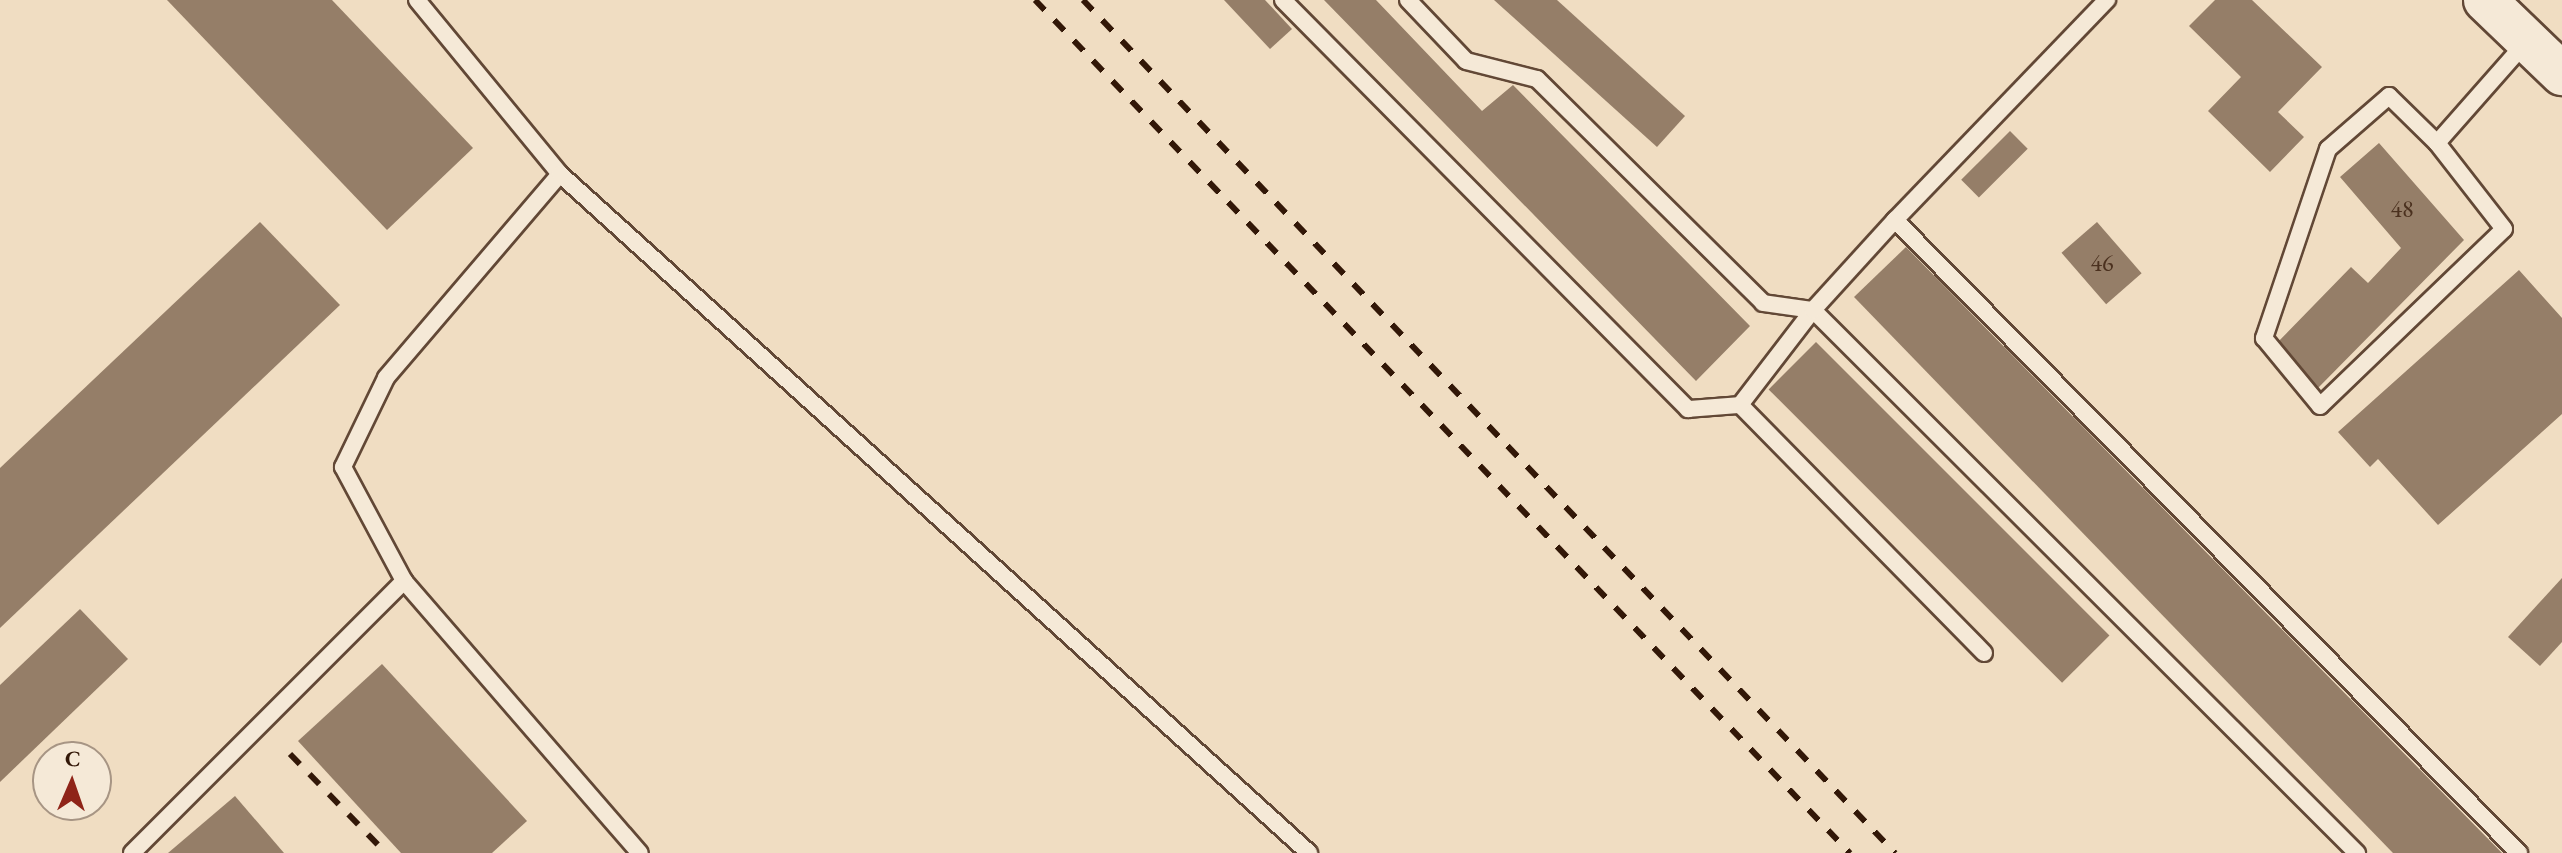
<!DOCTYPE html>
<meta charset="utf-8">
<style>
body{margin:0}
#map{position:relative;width:2562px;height:853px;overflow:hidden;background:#f0ddc2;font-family:"EB Garamond",serif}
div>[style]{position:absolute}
.building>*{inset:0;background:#957e68;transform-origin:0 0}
.roads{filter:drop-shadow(2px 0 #624836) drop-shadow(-2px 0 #624836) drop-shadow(0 2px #624836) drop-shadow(0 -2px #624836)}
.lane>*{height:16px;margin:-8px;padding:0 8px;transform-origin:8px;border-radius:8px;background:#f5e9d7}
.secondary>*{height:42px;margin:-21px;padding:0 21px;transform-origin:21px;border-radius:21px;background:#f5e9d7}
.rail>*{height:6px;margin-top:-3px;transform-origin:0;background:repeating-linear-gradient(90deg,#321707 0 14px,transparent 0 28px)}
span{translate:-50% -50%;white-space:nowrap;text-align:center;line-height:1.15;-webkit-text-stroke:8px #f5e9d7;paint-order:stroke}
.number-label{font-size:24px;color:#4b311f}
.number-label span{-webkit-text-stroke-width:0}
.north{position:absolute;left:32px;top:741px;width:80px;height:80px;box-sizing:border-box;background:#f5e9d7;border:2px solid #a79584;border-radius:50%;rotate:2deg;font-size:22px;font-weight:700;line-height:32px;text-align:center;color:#321707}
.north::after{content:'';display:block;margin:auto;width:28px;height:36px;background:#8f2418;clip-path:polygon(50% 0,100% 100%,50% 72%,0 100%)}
</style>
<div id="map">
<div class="building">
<i style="clip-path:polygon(167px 0,332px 0,473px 148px,387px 230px)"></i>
<i style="clip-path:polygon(1224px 0,1265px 0,1292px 29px,1270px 49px)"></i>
<i style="clip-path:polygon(1324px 0,1376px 0,1482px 111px,1513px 85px,1750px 326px,1696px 381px)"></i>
<i style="clip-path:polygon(1494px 0,1557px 0,1685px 116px,1657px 147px)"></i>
<i style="clip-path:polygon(2215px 0,2252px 0,2322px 67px,2278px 112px,2304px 137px,2270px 172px,2208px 111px,2241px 77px,2189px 26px)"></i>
<i style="left:2010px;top:131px;width:25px;height:69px;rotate:45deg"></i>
<i style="clip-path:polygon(2379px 143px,2464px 240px,2318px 388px,2274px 346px,2351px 267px,2368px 283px,2401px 248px,2340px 177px)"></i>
<i style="clip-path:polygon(260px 222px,340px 305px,0 628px,0 468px)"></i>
<i style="left:2097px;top:222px;width:68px;height:47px;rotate:49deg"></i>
<i style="clip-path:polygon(1906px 247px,2502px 853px,2393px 853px,1854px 297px)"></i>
<i style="clip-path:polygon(2519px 270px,2562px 318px,2562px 414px,2438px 525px,2378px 459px,2370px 467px,2338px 432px)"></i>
<i style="left:1816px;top:342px;width:415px;height:67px;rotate:45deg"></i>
<i style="clip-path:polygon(2562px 578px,2562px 642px,2540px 666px,2508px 637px)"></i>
<i style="clip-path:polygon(80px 609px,128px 659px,0 782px,0 685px)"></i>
<i style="clip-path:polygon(382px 664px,527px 821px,492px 853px,401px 853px,298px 741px)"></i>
<i style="clip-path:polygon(235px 796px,284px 853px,168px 853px)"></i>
</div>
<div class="roads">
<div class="lane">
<i style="left:417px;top:0;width:225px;rotate:50.6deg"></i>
<i style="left:560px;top:174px;width:268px;rotate:130.5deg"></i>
<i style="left:386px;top:378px;width:99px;rotate:115.8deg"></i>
<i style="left:343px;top:467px;width:129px;rotate:61.8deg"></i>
<i style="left:404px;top:581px;width:360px;rotate:49.1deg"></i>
<i style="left:1283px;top:0;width:576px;rotate:45.28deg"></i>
<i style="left:1688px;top:409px;width:52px;rotate:-4.4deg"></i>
<i style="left:1408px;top:0;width:84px;rotate:46.4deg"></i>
<i style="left:1466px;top:61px;width:73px;rotate:14.2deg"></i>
<i style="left:1537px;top:79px;width:318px;rotate:44.7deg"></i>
<i style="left:1763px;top:303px;width:50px;rotate:8deg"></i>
<i style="left:1813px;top:310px;width:769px;rotate:44.95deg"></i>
<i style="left:2437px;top:143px;width:67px;rotate:-135.6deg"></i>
<i style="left:2389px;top:96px;width:81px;rotate:139deg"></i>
<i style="left:2328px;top:149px;width:200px;rotate:108.7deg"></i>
<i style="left:2264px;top:338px;width:88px;rotate:50.5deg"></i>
<i style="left:2320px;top:406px;width:255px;rotate:-43.9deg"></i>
<i style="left:2504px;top:229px;width:109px;rotate:-127.9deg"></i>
<i style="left:2437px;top:143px;width:135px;rotate:-48.6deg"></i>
<i style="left:560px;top:174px;width:1011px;rotate:42.19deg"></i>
<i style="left:1895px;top:220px;width:306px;rotate:-46.1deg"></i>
<i style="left:1984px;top:653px;width:348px;rotate:-134.5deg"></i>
<i style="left:1740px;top:405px;width:120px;rotate:-52.5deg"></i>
<i style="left:1813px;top:310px;width:122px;rotate:-47.7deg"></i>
<i style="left:1895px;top:220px;width:889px;rotate:45.41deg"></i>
<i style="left:132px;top:853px;width:385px;rotate:-45deg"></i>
</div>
<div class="secondary">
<i style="left:2485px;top:0;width:107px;rotate:43.9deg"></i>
</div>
</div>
<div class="rail">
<i style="left:1035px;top:0;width:1180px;rotate:46.31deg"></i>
<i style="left:1083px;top:0;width:1178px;rotate:46.41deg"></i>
<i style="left:290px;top:754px;width:138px;rotate:45.9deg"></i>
</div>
<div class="number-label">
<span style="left:2402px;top:209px">48</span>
<span style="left:2102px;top:263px">46</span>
</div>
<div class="north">С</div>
</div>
